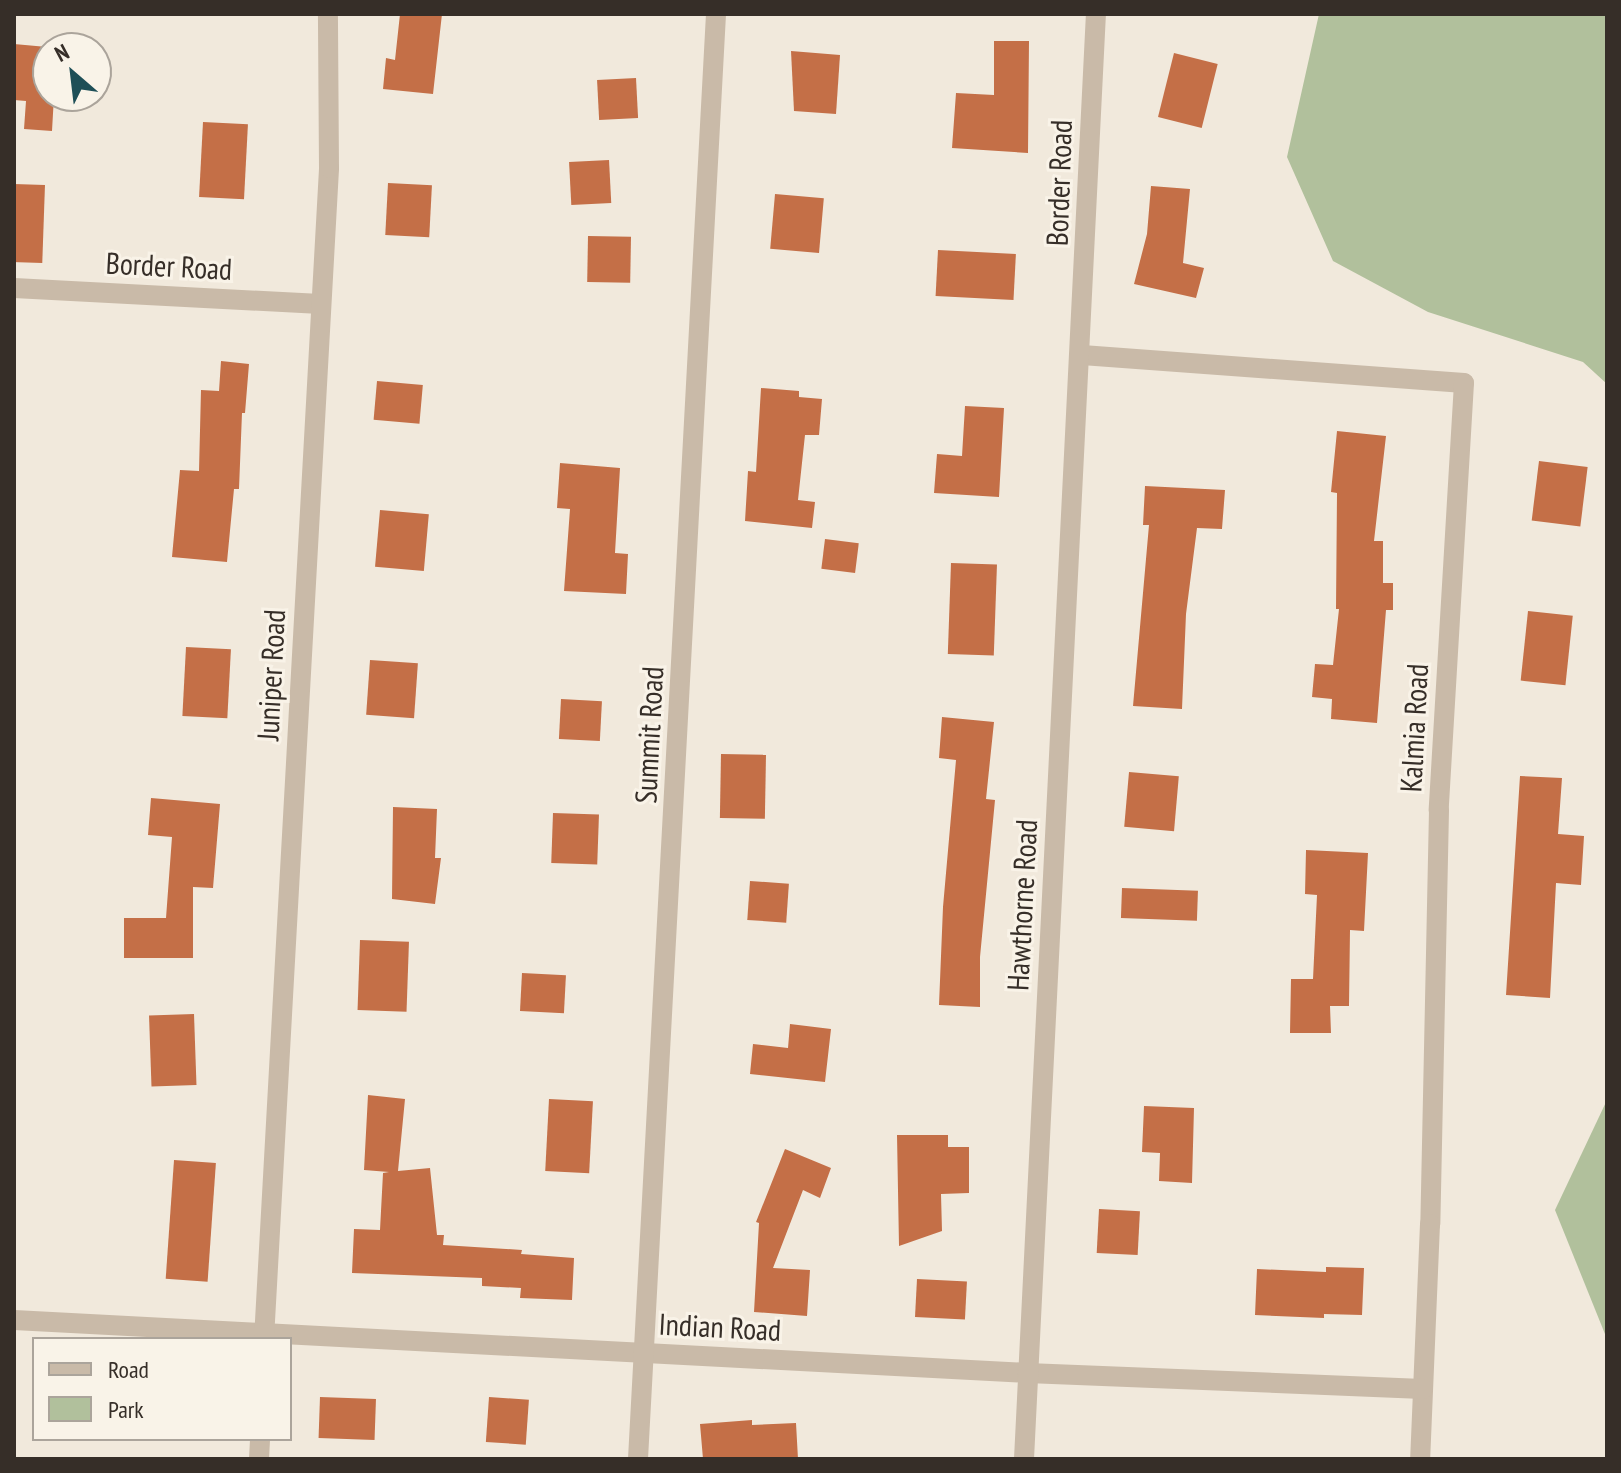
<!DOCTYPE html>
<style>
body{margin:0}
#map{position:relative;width:1621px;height:1473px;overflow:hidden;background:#f1e9dc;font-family:"PT Sans Narrow",sans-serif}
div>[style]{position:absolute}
.green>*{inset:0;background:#b1c09c}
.building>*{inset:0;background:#c46f47;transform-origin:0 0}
.minor>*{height:20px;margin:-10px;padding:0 10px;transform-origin:10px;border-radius:10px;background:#c9baa8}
span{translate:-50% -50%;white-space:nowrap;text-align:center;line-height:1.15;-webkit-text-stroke:6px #f9f3e8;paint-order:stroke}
.street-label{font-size:30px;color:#362e28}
.frame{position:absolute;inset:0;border:16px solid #362e28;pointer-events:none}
.legend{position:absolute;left:32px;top:1337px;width:260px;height:104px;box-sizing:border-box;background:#f9f3e8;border:2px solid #aba49b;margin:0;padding:10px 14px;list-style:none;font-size:24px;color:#362e28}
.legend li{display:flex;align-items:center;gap:16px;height:40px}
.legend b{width:40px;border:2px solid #aba49b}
.north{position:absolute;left:32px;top:32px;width:80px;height:80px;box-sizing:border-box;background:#f9f3e8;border:2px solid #aba49b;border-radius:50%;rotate:332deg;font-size:22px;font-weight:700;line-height:32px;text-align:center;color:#362e28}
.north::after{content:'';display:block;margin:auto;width:28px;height:36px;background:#1e4f57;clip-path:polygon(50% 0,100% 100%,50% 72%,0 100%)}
</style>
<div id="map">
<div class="green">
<i style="clip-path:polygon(1319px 14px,1607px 14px,1607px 384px,1583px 362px,1428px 312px,1333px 261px,1287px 157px)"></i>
<i style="clip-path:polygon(1607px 1100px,1607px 1339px,1555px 1210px)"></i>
</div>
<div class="building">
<i style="clip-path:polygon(400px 14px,442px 14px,433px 94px,383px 89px,386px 58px,395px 60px)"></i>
<i style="clip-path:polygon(994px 41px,1029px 41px,1028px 153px,952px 148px,956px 93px,994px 95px)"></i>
<i style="clip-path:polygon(14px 44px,58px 48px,48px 48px,48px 96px,54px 96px,52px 131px,24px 129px,26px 101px,14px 100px)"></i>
<i style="clip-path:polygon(791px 51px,840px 55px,836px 114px,794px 111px)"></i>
<i style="left:1174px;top:53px;width:45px;height:66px;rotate:14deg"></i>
<i style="left:636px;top:78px;width:40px;height:39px;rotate:87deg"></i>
<i style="left:203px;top:122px;width:45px;height:75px;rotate:3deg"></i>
<i style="left:609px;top:160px;width:43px;height:40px;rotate:87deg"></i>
<i style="left:388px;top:183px;width:44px;height:52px;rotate:3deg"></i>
<i style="left:14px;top:184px;width:31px;height:78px;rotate:2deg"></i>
<i style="clip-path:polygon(1151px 186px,1190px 189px,1183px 263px,1204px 268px,1196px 298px,1134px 284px,1147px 234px)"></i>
<i style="left:775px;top:194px;width:49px;height:55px;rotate:5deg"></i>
<i style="left:588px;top:236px;width:43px;height:46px;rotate:1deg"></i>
<i style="left:938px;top:250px;width:78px;height:46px;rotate:3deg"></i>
<i style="clip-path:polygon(221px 361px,249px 364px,245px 413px,242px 413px,239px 489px,234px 489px,227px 562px,172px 557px,180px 470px,199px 471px,201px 390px,219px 391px)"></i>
<i style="left:377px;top:381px;width:46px;height:39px;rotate:5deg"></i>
<i style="clip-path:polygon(761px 388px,799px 391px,799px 397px,822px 399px,819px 435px,805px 435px,798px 500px,815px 502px,812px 528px,745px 521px,748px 471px,756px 472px)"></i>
<i style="clip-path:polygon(965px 406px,1004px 408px,999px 497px,934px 493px,937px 454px,962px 456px)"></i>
<i style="clip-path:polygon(1337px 431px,1386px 436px,1374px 541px,1383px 541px,1383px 583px,1393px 583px,1393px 610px,1386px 610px,1377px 723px,1331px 719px,1332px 699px,1312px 697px,1315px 664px,1333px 665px,1339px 609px,1336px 609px,1337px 493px,1331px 492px)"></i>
<i style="left:1539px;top:461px;width:49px;height:60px;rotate:7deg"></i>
<i style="clip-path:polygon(560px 463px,620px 468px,615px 553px,628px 554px,626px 594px,564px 591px,570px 509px,557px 508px)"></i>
<i style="clip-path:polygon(1145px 486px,1225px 490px,1222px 529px,1197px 528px,1186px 614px,1182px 709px,1133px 706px,1149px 525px,1143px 525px)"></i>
<i style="left:380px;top:510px;width:49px;height:57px;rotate:5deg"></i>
<i style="left:825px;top:539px;width:34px;height:30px;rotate:7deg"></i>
<i style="left:951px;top:563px;width:46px;height:91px;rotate:2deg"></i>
<i style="left:1528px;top:611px;width:45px;height:70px;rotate:6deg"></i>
<i style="left:186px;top:647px;width:45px;height:69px;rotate:3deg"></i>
<i style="left:370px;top:660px;width:48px;height:55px;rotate:4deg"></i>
<i style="left:561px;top:699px;width:41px;height:40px;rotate:3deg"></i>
<i style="clip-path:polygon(942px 717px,994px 722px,986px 799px,995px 800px,980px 957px,980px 1007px,939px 1005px,943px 907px,956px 760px,939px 758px)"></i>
<i style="left:721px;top:754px;width:45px;height:64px;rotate:1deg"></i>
<i style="left:1129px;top:772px;width:50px;height:55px;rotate:5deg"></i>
<i style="clip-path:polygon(1520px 776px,1562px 778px,1558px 834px,1584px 836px,1581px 885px,1556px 883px,1550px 998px,1506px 995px)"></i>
<i style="clip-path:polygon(151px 798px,220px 804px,213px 888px,193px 887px,193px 958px,124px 958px,124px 918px,166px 918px,172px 837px,148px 835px)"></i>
<i style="clip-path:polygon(393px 807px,437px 809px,435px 858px,441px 858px,435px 904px,392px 899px)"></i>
<i style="left:553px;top:813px;width:46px;height:50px;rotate:2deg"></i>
<i style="clip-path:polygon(1306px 850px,1368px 853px,1364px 931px,1350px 930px,1349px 1006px,1330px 1006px,1331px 1033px,1290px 1033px,1291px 979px,1313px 979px,1317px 895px,1305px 894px)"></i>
<i style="left:750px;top:881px;width:39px;height:39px;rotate:4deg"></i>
<i style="left:1122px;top:888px;width:76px;height:30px;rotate:2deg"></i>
<i style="left:360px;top:940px;width:49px;height:70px;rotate:2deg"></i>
<i style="left:522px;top:973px;width:44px;height:38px;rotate:3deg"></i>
<i style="left:194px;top:1014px;width:71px;height:45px;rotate:88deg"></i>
<i style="clip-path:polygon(790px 1024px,831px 1029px,825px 1082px,750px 1074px,753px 1044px,788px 1048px)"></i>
<i style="clip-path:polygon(368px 1095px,405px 1099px,398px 1171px,430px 1168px,437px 1235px,444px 1235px,443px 1245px,522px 1250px,521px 1254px,574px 1258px,572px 1300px,520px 1298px,521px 1288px,482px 1286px,482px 1278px,352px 1273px,354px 1229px,380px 1230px,383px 1173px,389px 1172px,364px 1170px)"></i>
<i style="left:549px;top:1099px;width:44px;height:72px;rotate:3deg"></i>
<i style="clip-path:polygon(1144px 1106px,1194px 1108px,1192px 1183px,1159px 1181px,1160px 1153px,1142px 1152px)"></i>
<i style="clip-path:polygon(897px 1135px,948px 1135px,948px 1147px,969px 1147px,969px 1193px,941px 1194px,942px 1231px,899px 1246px)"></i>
<i style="clip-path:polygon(785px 1149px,831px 1168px,820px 1198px,803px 1190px,773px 1268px,810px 1270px,807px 1316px,754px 1312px,759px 1223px,756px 1222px)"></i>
<i style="left:174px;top:1160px;width:42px;height:119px;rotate:4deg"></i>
<i style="left:1099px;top:1209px;width:41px;height:44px;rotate:3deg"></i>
<i style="clip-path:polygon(1326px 1267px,1364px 1268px,1362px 1315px,1324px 1314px,1324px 1318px,1255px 1315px,1257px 1269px,1326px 1272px)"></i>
<i style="left:917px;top:1279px;width:50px;height:38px;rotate:3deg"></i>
<i style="left:320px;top:1397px;width:56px;height:41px;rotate:2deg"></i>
<i style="left:489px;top:1397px;width:40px;height:45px;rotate:4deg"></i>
<i style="clip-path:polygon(752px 1420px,752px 1425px,796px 1423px,798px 1459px,703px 1459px,700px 1424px)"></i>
</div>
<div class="minor">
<i style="left:14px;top:288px;width:307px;rotate:3deg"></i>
<i style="left:1082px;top:355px;width:383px;rotate:4.2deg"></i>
<i style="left:1464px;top:383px;width:428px;rotate:93.4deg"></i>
<i style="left:1439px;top:810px;width:414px;rotate:91.2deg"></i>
<i style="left:1430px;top:1224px;width:235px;rotate:92.4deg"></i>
<i style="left:14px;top:1320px;width:1014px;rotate:2.99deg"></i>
<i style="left:1027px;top:1373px;width:396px;rotate:2.3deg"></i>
<i style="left:264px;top:1339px;width:1173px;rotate:-86.82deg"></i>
<i style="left:329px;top:168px;width:154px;rotate:-90.4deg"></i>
<i style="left:259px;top:1459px;width:20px;rotate:-87deg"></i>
<i style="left:638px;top:1459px;width:1447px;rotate:-86.91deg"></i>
<i style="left:1024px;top:1459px;width:1447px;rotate:-87.15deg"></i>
</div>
<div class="street-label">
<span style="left:1059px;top:183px;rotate:-88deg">Border Road</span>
<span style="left:169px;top:266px;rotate:3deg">Border Road</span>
<span style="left:271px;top:675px;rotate:-87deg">Juniper Road</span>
<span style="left:1414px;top:728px;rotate:-87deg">Kalmia Road</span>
<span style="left:649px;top:735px;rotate:-87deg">Summit Road</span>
<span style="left:1022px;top:905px;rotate:-87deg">Hawthorne Road</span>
<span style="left:720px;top:1327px;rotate:3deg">Indian Road</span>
</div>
<div class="frame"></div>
<ul class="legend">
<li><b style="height:10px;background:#c9baa8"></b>Road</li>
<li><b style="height:22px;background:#b1c09c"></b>Park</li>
</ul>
<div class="north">N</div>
</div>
